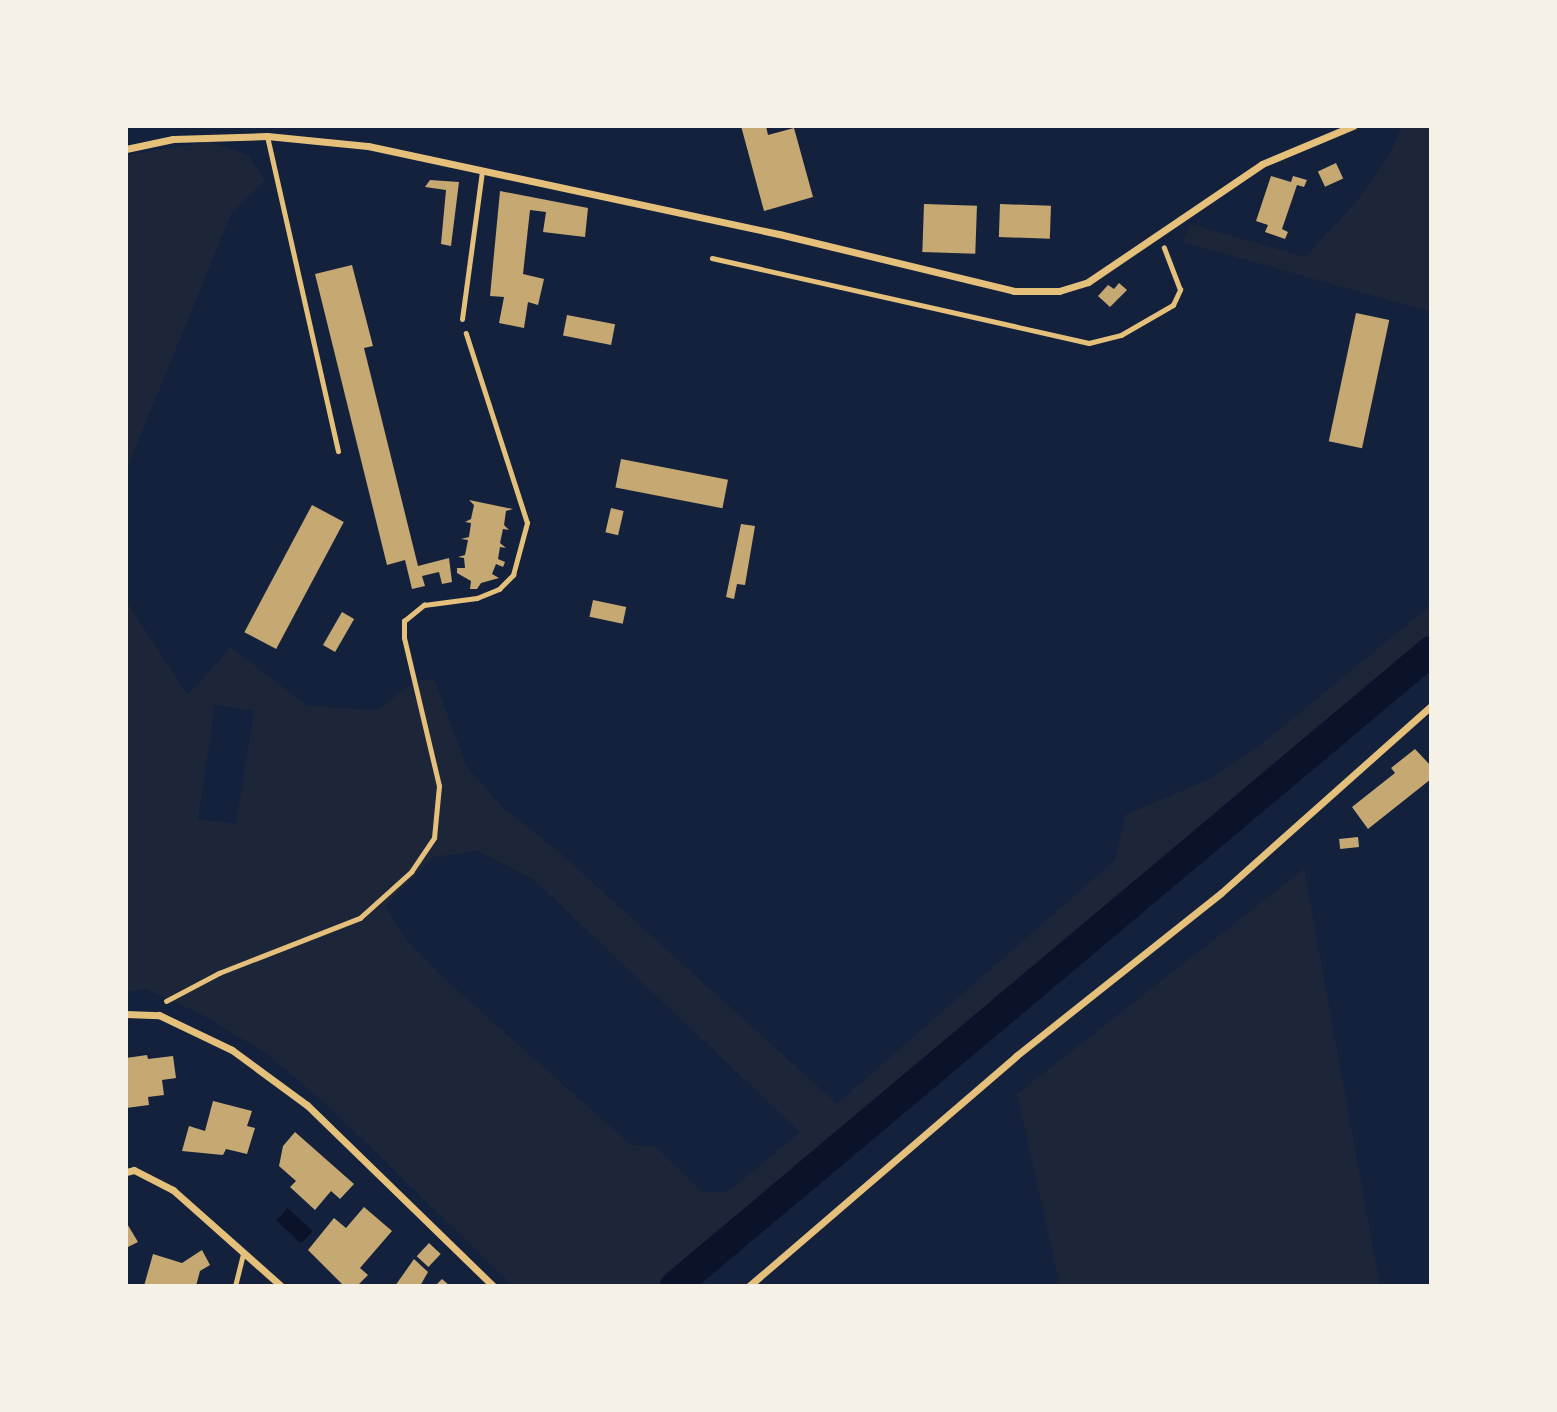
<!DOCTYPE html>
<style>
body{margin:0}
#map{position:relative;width:1557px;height:1412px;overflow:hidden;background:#14213d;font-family:"Golos Text",sans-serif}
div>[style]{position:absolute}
.green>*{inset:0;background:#1d2539}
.water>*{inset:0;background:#0b132b;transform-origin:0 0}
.canal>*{height:30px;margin:-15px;padding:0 15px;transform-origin:15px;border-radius:15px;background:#0b132b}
.building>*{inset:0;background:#c6a872;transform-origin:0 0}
.path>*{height:4.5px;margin:-2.25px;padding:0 2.25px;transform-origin:2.25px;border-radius:2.25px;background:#e5c07b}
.service>*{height:5px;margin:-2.5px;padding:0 2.5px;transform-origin:2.5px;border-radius:2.5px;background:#e5c07b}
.minor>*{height:7px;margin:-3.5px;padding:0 3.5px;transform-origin:3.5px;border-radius:3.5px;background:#e5c07b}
span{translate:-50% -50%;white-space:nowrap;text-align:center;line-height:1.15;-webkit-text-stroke:5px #f6f1e7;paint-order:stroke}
.frame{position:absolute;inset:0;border:128px solid #f6f1e7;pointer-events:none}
</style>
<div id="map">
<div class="green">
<i style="clip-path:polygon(1402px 126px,1431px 126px,1431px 312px,1183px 242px,1190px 224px,1305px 257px,1357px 201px,1390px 154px)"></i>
<i style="clip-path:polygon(209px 142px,248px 155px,265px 181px,232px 212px,126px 471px,126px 155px)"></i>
<i style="clip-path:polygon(evenodd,126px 601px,188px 695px,231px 647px,307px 706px,377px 710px,415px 681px,434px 679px,467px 767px,501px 806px,559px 852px,837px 1104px,1115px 860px,1125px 815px,1212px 778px,1263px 743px,1431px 605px,1431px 643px,664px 1286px,513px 1286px,326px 1104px,267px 1054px,199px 1013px,146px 989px,126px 992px,126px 601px,215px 705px,254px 711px,236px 824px,198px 819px,215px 705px,126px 601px,478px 851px,533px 879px,800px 1132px,728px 1192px,702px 1192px,656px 1147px,631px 1145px,438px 973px,408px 942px,385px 906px,433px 857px,478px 851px)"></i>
<i style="clip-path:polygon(1304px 869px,1380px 1286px,1060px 1286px,1017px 1094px)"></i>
</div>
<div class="water">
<i style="left:288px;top:1208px;width:34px;height:17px;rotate:43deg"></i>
</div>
<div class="canal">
<i style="left:675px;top:1286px;width:987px;rotate:-40.03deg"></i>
</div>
<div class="building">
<i style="clip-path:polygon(741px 126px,766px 126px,768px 135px,794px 128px,813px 197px,764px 211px)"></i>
<i style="left:1336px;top:163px;width:17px;height:20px;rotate:65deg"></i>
<i style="clip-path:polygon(1271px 176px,1291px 182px,1293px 176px,1307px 180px,1304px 187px,1297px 185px,1282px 229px,1288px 232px,1285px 239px,1265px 232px,1268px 225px,1256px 221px)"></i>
<i style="clip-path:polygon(430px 180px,459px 182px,451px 246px,441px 244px,446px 190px,425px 187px)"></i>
<i style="clip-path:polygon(500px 191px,588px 208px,585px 237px,543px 232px,546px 212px,530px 210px,523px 274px,544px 279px,538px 305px,528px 302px,524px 328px,499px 323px,504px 297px,490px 296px)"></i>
<i style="left:924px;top:204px;width:53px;height:48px;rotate:2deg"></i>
<i style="left:1000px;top:204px;width:51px;height:33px;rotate:2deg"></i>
<i style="clip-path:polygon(352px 265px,373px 346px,364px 348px,418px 566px,449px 558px,452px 582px,442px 584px,439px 572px,422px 576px,425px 586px,412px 589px,405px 560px,387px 565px,315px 274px)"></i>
<i style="clip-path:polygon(1119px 283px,1127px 290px,1110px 307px,1098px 296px,1108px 285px,1114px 289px)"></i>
<i style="left:1356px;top:313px;width:34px;height:131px;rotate:12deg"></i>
<i style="left:567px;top:315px;width:49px;height:21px;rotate:11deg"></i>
<i style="left:621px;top:459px;width:109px;height:29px;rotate:11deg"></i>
<i style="clip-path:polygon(469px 500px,513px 509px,506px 511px,504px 525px,509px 530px,503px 529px,500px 543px,506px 548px,500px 547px,498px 559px,505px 562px,503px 567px,496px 564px,492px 574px,499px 578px,481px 583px,477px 589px,470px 589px,471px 581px,457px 573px,457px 568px,465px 568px,464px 558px,458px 557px,465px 555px,468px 540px,461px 539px,469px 537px,471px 523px,465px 522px,471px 519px,474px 505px)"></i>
<i style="left:312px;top:505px;width:36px;height:144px;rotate:28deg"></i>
<i style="left:611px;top:508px;width:13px;height:25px;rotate:13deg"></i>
<i style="clip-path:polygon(741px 524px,755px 526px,745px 585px,737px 584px,734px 599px,726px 597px)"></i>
<i style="left:593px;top:600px;width:34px;height:17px;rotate:12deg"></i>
<i style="left:342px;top:612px;width:14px;height:38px;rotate:30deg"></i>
<i style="clip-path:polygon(1415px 749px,1431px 766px,1431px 779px,1368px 829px,1352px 807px,1395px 773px,1391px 768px)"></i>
<i style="left:1358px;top:837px;width:10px;height:19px;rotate:84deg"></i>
<i style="clip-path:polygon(147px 1055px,148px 1059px,173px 1056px,176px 1078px,162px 1080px,164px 1095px,148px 1097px,149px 1105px,126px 1108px,126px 1058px)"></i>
<i style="clip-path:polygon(213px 1101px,252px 1111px,247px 1126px,255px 1128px,247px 1154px,226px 1149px,223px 1155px,182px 1151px,189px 1126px,205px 1131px)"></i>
<i style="clip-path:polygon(295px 1132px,354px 1184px,340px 1199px,331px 1191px,315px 1210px,290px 1187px,296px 1181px,279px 1166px,283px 1146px)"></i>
<i style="clip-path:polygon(364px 1207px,392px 1231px,360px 1268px,368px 1275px,357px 1286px,344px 1286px,308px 1250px,334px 1218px,346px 1228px)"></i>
<i style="clip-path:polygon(126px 1222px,138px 1242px,126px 1248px)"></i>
<i style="left:429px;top:1243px;width:16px;height:18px;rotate:43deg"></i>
<i style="clip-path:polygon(202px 1250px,210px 1265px,200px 1271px,196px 1286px,144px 1286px,153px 1254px,182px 1263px)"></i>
<i style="clip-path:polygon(414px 1259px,428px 1272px,420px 1286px,395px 1286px)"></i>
<i style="clip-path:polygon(442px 1279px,450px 1286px,435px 1286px)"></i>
</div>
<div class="path">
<i style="left:712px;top:258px;width:386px;rotate:12.7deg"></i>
<i style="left:1089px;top:343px;width:33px;rotate:-14deg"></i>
<i style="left:1121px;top:335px;width:60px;rotate:-30deg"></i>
<i style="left:1173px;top:305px;width:17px;rotate:-65deg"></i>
<i style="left:1180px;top:290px;width:45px;rotate:-110.9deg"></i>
<i style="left:166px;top:1001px;width:60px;rotate:-27.8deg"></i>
<i style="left:219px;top:973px;width:151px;rotate:-21.3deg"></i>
<i style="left:360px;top:918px;width:69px;rotate:-42deg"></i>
<i style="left:411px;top:872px;width:41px;rotate:-55.9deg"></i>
<i style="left:434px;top:838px;width:52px;rotate:-84.5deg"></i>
<i style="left:439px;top:786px;width:152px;rotate:-103.3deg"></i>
<i style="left:404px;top:638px;width:17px;rotate:-90deg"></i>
<i style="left:404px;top:621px;width:26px;rotate:-39deg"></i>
<i style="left:424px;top:605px;width:53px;rotate:-7.5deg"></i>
<i style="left:477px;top:598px;width:24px;rotate:-22deg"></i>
<i style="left:499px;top:589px;width:20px;rotate:-45deg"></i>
<i style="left:513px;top:575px;width:54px;rotate:-74.9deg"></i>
<i style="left:527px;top:523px;width:199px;rotate:-107.9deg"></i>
</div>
<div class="service">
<i style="left:267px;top:136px;width:323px;rotate:77.3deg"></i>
<i style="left:462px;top:319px;width:149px;rotate:-82.3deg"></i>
<i style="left:235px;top:1286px;width:34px;rotate:-76deg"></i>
</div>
<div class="minor">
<i style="left:126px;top:149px;width:48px;rotate:-12deg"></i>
<i style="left:173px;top:139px;width:94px;rotate:-1.8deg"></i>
<i style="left:267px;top:136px;width:101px;rotate:5.7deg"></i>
<i style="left:368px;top:146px;width:420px;rotate:12.1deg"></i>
<i style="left:779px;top:234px;width:242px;rotate:13.6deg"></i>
<i style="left:1014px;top:291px;width:45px"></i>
<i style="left:1059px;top:291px;width:30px;rotate:-17deg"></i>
<i style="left:1088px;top:282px;width:210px;rotate:-34.1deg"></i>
<i style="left:1262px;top:164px;width:99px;rotate:-22.7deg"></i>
<i style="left:126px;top:1014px;width:33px;rotate:2deg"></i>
<i style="left:159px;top:1015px;width:81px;rotate:25.6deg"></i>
<i style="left:232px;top:1050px;width:93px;rotate:36.3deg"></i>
<i style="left:307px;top:1105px;width:260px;rotate:44.2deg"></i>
<i style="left:126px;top:1172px;width:8px;rotate:-14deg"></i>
<i style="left:134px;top:1170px;width:44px;rotate:27.1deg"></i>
<i style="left:173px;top:1190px;width:144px;rotate:41.6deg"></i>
<i style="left:749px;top:1286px;width:352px;rotate:-40.7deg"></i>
<i style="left:1016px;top:1056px;width:262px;rotate:-38.5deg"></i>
<i style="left:1221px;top:893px;width:281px;rotate:-41.7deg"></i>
</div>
<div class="frame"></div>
</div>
